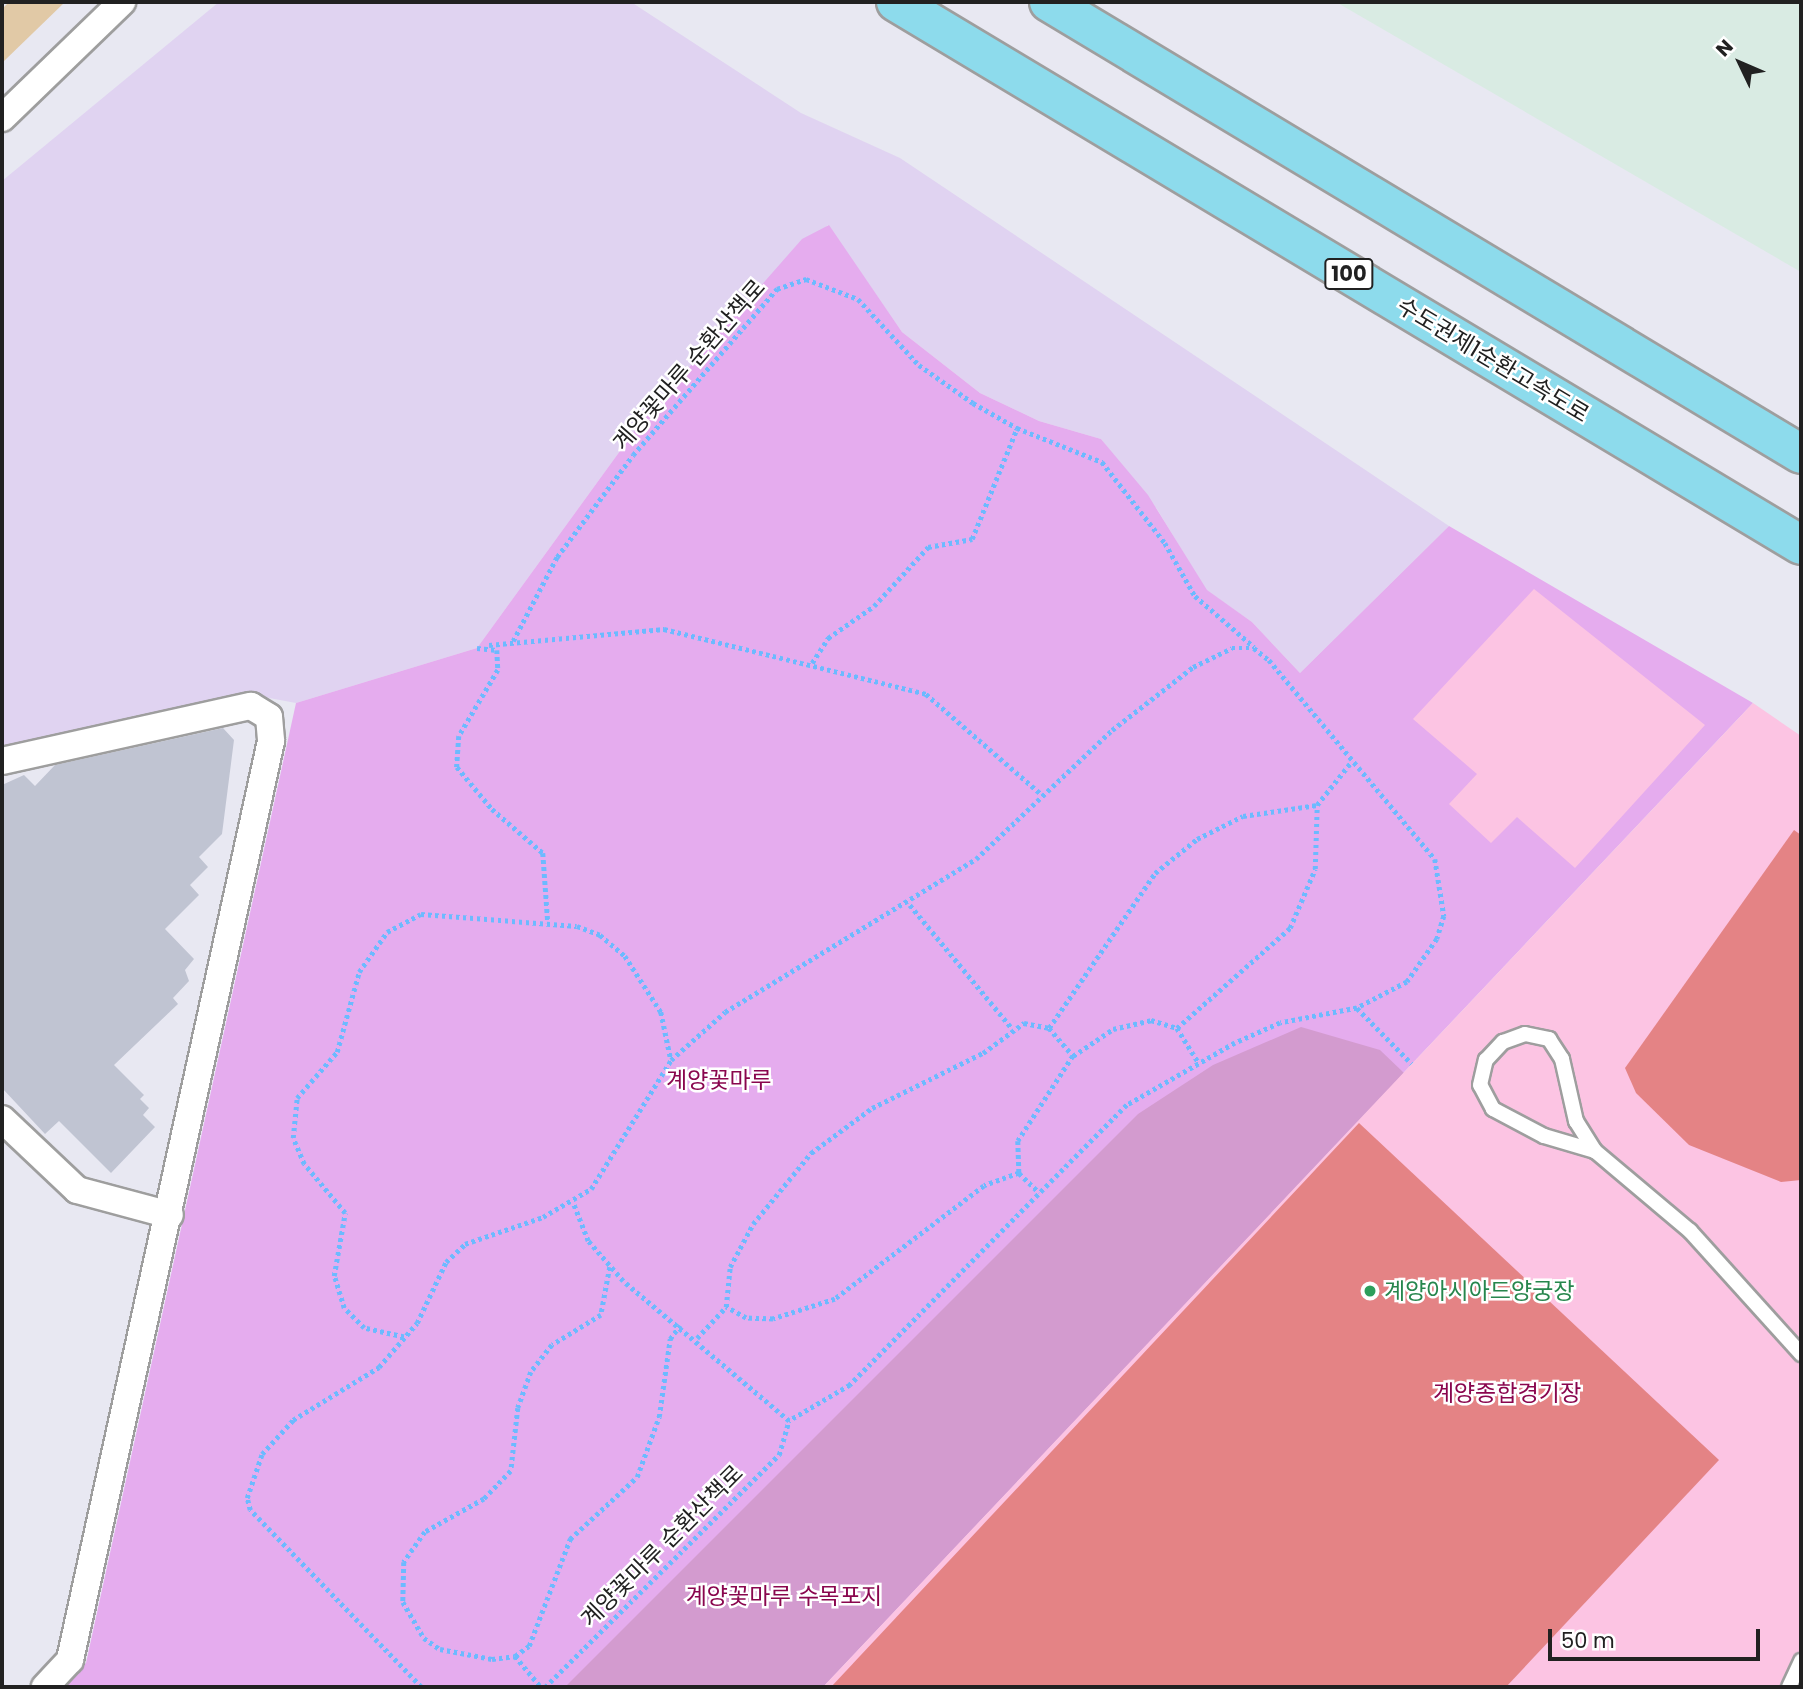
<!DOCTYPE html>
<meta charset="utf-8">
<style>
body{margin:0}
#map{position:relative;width:1803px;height:1689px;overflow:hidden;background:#e8e8f2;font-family:Poppins,"Noto Sans KR",sans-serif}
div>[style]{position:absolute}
.industrial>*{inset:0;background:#d9ebe3}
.farmland>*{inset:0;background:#e0d3f1}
.grass>*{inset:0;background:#e5acee}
.forest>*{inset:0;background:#d39bcf}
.park>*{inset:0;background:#fcc4e3}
.pitch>*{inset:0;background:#e48385}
.water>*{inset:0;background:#e1c9a6}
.building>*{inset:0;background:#c0c4d2}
.path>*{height:4.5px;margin-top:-2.25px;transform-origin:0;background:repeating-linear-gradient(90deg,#6cbaff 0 3.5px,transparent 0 7px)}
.roads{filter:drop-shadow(2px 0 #9e9e9e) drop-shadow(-2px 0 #9e9e9e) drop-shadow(0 2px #9e9e9e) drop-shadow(0 -2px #9e9e9e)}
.lane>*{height:14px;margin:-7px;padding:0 7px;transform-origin:7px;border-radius:7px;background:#fff}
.street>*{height:26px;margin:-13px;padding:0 13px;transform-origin:13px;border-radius:13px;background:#fff}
.highway>*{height:38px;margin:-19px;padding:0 19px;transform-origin:19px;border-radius:19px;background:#8ddbec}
.dots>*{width:19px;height:19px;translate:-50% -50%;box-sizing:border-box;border:4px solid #fff;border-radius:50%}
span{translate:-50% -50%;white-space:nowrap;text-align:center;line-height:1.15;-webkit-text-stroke:5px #fff;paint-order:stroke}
.shield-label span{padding:2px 5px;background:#fff;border:2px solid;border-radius:5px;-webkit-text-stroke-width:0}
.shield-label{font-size:21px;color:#212121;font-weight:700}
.street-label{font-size:23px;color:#212121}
.park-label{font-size:23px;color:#89064e}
.leisure-label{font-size:23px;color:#27864d}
.left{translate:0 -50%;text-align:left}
.frame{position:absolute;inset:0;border:4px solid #212121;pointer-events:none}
.north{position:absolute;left:1705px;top:28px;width:70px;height:70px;-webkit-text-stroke:5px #fff;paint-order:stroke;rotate:314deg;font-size:19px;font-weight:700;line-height:28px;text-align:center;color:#212121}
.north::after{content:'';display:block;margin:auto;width:24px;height:32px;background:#212121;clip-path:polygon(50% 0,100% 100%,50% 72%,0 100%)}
.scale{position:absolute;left:1548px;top:1629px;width:212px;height:32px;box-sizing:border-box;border:4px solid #212121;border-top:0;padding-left:9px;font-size:21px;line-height:24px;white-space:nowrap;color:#212121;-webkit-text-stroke:5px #fff;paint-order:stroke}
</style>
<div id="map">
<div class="industrial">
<i style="clip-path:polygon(1336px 2px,1801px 2px,1801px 272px)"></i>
</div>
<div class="farmland">
<i style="clip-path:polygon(219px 2px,631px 2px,801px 113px,900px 158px,1449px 526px,1300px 673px,1252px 622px,1206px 590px,1157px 509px,1101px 439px,1039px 421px,980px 393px,902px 332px,828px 225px,641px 422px,477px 648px,296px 703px,264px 697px,2px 752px,2px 181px)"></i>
</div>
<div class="grass">
<i style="clip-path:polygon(829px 225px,902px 332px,980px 393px,1039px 421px,1101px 439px,1148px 495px,1207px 590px,1252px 622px,1300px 673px,1449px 526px,1753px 703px,823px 1687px,64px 1687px,86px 1663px,296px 703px,477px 648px,641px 422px,802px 239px)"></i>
</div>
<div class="forest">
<i style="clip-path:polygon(1301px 1027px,1380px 1050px,1404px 1073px,823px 1687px,565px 1687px,1138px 1114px,1213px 1065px)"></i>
</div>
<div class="park">
<i style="clip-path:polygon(1534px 589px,1705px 725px,1575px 868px,1517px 817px,1491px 843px,1449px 804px,1477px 774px,1413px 719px)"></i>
<i style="clip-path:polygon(1753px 703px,1801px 736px,1801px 1687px,823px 1687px)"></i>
</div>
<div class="pitch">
<i style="clip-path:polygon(1794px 830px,1801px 835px,1801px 1180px,1781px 1182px,1689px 1145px,1636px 1093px,1625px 1068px)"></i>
<i style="clip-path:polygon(1359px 1123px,1719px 1460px,1506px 1687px,831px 1687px)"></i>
</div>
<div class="water">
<i style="clip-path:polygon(9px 2px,65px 2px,2px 63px,2px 9px)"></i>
</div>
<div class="building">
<i style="clip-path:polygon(223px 728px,234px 740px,222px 834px,199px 857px,208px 867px,190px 885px,199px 895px,165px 929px,194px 959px,185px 970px,189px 981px,173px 998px,178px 1004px,114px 1065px,144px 1095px,140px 1099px,149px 1108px,143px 1115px,155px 1127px,111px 1173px,59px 1121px,45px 1134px,2px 1088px,2px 785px,24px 775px,35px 786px,55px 765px)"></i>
</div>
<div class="path">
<i style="left:513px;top:641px;width:95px;rotate:-62.4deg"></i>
<i style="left:557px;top:557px;width:127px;rotate:-53.3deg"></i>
<i style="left:633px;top:455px;width:220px;rotate:-49.1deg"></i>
<i style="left:777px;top:289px;width:31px;rotate:-19deg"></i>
<i style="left:806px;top:279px;width:56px;rotate:21deg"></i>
<i style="left:858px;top:299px;width:90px;rotate:47.3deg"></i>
<i style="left:919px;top:365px;width:66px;rotate:35.1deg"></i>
<i style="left:973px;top:403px;width:51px;rotate:29.6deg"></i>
<i style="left:1017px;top:428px;width:92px;rotate:21.8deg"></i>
<i style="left:1102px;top:462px;width:103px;rotate:52.1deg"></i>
<i style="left:1165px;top:543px;width:61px;rotate:60.5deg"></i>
<i style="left:1195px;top:596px;width:78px;rotate:40.8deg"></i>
<i style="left:489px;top:645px;width:176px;rotate:-5.2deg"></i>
<i style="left:664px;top:629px;width:270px;rotate:13.9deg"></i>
<i style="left:926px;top:694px;width:154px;rotate:41deg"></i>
<i style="left:477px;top:648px;width:20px;rotate:6deg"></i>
<i style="left:497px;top:650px;width:20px;rotate:87deg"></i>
<i style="left:498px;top:670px;width:77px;rotate:120.6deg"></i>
<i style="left:459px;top:736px;width:31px;rotate:94deg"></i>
<i style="left:457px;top:767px;width:55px;rotate:50.2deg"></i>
<i style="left:492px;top:809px;width:67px;rotate:40.8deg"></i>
<i style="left:543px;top:853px;width:70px;rotate:85.9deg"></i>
<i style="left:812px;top:663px;width:30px;rotate:-57deg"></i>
<i style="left:828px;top:638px;width:56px;rotate:-34.8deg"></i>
<i style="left:874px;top:606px;width:80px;rotate:-47.5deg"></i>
<i style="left:928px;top:547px;width:45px;rotate:-10.3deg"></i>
<i style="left:972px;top:539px;width:120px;rotate:-67.9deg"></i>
<i style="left:910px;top:905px;width:158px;rotate:50.4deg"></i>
<i style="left:1357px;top:1008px;width:78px;rotate:45.5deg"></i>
<i style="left:1024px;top:1023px;width:25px;rotate:11deg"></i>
<i style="left:1049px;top:1028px;width:37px;rotate:49deg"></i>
<i style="left:1073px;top:1056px;width:101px;rotate:122.9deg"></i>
<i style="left:1018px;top:1141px;width:32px;rotate:88deg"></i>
<i style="left:1019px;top:1173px;width:37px;rotate:160deg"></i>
<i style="left:984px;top:1186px;width:187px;rotate:142.8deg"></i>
<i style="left:835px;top:1299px;width:65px;rotate:162.1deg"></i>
<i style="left:773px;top:1319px;width:27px;rotate:-178deg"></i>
<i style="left:746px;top:1318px;width:23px;rotate:-151deg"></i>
<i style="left:726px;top:1307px;width:40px;rotate:-84.3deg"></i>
<i style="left:730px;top:1267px;width:49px;rotate:-61.9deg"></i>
<i style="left:753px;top:1224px;width:92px;rotate:-50.8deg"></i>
<i style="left:811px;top:1153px;width:76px;rotate:-36.4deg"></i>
<i style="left:872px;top:1108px;width:124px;rotate:-26.4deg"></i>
<i style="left:983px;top:1053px;width:51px;rotate:-36.2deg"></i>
<i style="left:1049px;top:1028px;width:188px;rotate:-55.6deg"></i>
<i style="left:1155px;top:873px;width:54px;rotate:-39deg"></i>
<i style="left:1197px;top:839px;width:51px;rotate:-26.6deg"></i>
<i style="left:1243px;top:816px;width:75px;rotate:-8.5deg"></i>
<i style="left:1317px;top:805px;width:56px;rotate:-51.5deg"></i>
<i style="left:1177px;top:1028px;width:151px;rotate:-41.5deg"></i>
<i style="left:1290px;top:928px;width:64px;rotate:-67deg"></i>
<i style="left:1315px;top:869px;width:64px;rotate:-88.2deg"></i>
<i style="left:1073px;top:1056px;width:48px;rotate:-34deg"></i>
<i style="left:1113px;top:1029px;width:39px;rotate:-13deg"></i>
<i style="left:1151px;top:1020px;width:27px;rotate:17deg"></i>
<i style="left:1177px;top:1028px;width:39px;rotate:58deg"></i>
<i style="left:1019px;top:1173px;width:28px;rotate:44deg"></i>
<i style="left:610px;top:1267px;width:49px;rotate:100.6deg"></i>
<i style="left:601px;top:1315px;width:57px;rotate:148.5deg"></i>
<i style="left:552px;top:1345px;width:34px;rotate:128deg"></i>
<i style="left:531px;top:1372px;width:38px;rotate:110deg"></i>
<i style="left:518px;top:1408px;width:63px;rotate:96.3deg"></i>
<i style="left:511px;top:1471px;width:39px;rotate:134deg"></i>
<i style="left:484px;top:1499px;width:68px;rotate:150.8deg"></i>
<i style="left:425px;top:1532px;width:37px;rotate:125deg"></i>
<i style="left:404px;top:1562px;width:40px;rotate:91.4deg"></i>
<i style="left:403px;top:1602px;width:42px;rotate:59.7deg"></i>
<i style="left:424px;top:1638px;width:19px;rotate:35deg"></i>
<i style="left:440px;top:1649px;width:53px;rotate:10.9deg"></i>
<i style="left:492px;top:1659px;width:23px;rotate:-7deg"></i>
<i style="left:515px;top:1656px;width:17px;rotate:-36deg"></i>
<i style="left:529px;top:1646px;width:115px;rotate:-69deg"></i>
<i style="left:570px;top:1539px;width:91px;rotate:-42.8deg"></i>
<i style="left:637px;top:1477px;width:64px;rotate:-69.9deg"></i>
<i style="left:659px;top:1417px;width:79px;rotate:-82deg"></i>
<i style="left:670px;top:1339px;width:17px;rotate:-54deg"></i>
<i style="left:404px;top:1337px;width:41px;rotate:-167.3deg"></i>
<i style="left:364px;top:1328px;width:28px;rotate:-135deg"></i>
<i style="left:344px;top:1308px;width:34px;rotate:-107deg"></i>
<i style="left:334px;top:1276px;width:64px;rotate:-80.1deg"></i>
<i style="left:345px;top:1213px;width:64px;rotate:-129.9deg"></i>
<i style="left:304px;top:1164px;width:28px;rotate:-113deg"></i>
<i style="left:293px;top:1138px;width:40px;rotate:-84.3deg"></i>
<i style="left:297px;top:1098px;width:61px;rotate:-49deg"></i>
<i style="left:337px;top:1052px;width:83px;rotate:-74.6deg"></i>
<i style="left:359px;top:972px;width:49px;rotate:-55deg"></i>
<i style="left:387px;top:932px;width:38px;rotate:-28deg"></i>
<i style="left:421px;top:914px;width:156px;rotate:4.4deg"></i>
<i style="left:577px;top:926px;width:25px;rotate:21deg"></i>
<i style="left:600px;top:935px;width:33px;rotate:40deg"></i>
<i style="left:625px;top:956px;width:67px;rotate:57.3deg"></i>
<i style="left:661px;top:1012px;width:49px;rotate:78.2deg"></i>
<i style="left:697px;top:1338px;width:42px;rotate:-46.9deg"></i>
<i style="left:515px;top:1656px;width:40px;rotate:50deg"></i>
<i style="left:421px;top:1687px;width:246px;rotate:-134deg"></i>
<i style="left:250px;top:1510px;width:12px;rotate:-104deg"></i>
<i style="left:247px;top:1498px;width:46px;rotate:-71.2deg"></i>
<i style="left:262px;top:1454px;width:46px;rotate:-47.6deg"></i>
<i style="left:293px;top:1420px;width:101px;rotate:-31.6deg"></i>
<i style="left:379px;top:1367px;width:58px;rotate:-49.2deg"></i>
<i style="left:417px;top:1323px;width:68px;rotate:-64.6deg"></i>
<i style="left:446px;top:1262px;width:26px;rotate:-43deg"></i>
<i style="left:465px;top:1244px;width:83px;rotate:-19.1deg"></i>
<i style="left:543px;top:1217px;width:56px;rotate:-30.3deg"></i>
<i style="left:591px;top:1189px;width:152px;rotate:-58.2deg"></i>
<i style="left:671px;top:1060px;width:72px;rotate:-41.6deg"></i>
<i style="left:725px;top:1012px;width:294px;rotate:-31.4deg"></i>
<i style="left:976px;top:859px;width:187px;rotate:-43.5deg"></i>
<i style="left:1112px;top:730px;width:103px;rotate:-37.9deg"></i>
<i style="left:1193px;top:667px;width:43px;rotate:-26deg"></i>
<i style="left:1232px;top:648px;width:22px"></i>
<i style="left:1254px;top:648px;width:19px;rotate:39deg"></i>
<i style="left:1269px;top:660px;width:259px;rotate:50.2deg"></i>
<i style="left:1435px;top:859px;width:58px;rotate:81deg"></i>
<i style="left:1444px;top:916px;width:24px;rotate:107deg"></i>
<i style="left:1437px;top:939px;width:52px;rotate:124.9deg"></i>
<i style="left:1407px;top:982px;width:56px;rotate:152.5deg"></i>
<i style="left:1357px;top:1008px;width:78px;rotate:169deg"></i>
<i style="left:1280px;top:1023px;width:49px;rotate:156deg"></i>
<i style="left:1235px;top:1043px;width:125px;rotate:150.1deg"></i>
<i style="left:1127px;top:1105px;width:394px;rotate:134.7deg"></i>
<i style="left:850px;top:1385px;width:71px;rotate:149.5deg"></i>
<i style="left:789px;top:1421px;width:217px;rotate:-139.9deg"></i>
<i style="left:623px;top:1281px;width:53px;rotate:-131.2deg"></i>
<i style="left:588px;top:1241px;width:41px;rotate:-111.5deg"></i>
<i style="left:545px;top:1687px;width:330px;rotate:-44.8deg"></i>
<i style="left:779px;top:1455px;width:35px;rotate:-74deg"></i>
</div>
<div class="roads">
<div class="lane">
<i style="left:1595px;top:1151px;width:53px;rotate:-163.6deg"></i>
<i style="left:1544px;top:1136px;width:58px;rotate:-152.1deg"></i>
<i style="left:1493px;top:1109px;width:27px;rotate:-118deg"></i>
<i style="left:1480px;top:1085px;width:26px;rotate:-77deg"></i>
<i style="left:1486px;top:1060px;width:25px;rotate:-47deg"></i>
<i style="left:1503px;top:1042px;width:23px;rotate:-20deg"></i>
<i style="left:1525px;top:1034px;width:25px;rotate:12deg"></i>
<i style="left:1549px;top:1039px;width:24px;rotate:57deg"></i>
<i style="left:1562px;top:1059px;width:64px;rotate:77.3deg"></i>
<i style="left:1576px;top:1121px;width:36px;rotate:58deg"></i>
<i style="left:1595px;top:1151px;width:124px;rotate:40.1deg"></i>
<i style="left:1690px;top:1231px;width:166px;rotate:47.9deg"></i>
<i style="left:1789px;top:1687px;width:29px;rotate:-65deg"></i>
</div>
<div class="street">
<i style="left:2px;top:118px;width:167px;rotate:-44deg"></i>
<i style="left:2px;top:761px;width:255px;rotate:-12.5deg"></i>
<i style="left:251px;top:706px;width:21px;rotate:31deg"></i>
<i style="left:269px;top:717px;width:24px;rotate:85deg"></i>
<i style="left:271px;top:741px;width:941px;rotate:102.34deg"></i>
<i style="left:70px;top:1660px;width:37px;rotate:133deg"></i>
<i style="left:2px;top:1119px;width:103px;rotate:43.4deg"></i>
<i style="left:77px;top:1190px;width:96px;rotate:15deg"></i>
</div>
<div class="highway">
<i style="left:896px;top:2px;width:1055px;rotate:30.96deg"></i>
<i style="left:1049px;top:2px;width:877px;rotate:31.01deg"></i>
</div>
</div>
<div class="dots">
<i style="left:1370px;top:1291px;background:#2e9e5b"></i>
</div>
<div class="shield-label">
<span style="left:1349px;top:274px">100</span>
</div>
<div class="street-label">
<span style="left:1493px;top:360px;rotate:31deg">수도권제1순환고속도로</span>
<span style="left:689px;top:365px;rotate:-49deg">계양꽃마루 순환산책로</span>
<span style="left:662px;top:1546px;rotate:-45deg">계양꽃마루 순환산책로</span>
</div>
<div class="park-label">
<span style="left:719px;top:1080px">계양꽃마루</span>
<span style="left:1507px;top:1393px">계양종합경기장</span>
<span style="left:784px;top:1596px">계양꽃마루 수목포지</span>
</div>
<div class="leisure-label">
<span class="left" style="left:1384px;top:1291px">계양아시아드양궁장</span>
</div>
<div class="frame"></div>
<div class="north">N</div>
<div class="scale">50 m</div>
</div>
